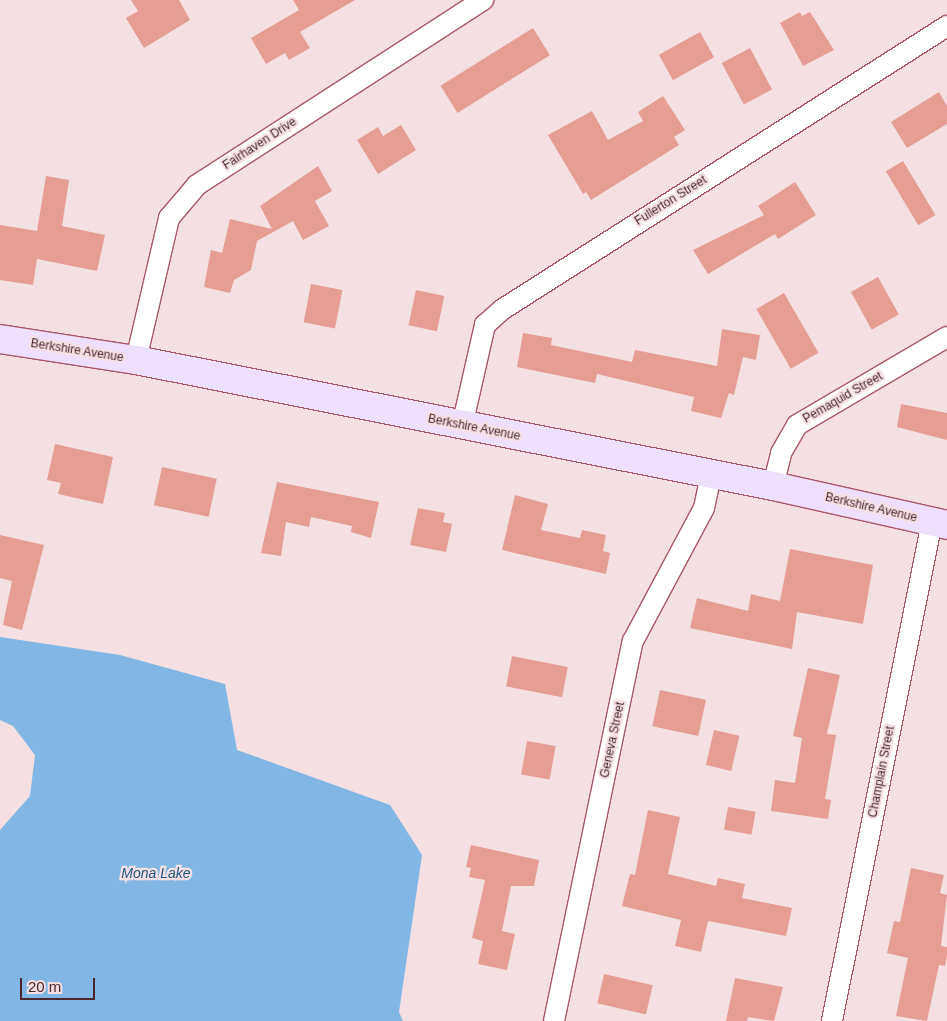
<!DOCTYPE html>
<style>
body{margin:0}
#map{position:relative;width:947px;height:1021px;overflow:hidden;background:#f4e0e3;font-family:Helvetica,sans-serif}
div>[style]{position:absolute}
.water>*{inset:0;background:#82b6e5}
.building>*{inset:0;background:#e59d94;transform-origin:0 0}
.roads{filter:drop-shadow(1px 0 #a95769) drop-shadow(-1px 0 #a95769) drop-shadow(0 1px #a95769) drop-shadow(0 -1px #a95769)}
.street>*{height:20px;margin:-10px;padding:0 10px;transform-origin:10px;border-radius:10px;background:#fff}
.secondary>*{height:28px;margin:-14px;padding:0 14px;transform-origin:14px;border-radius:14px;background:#eedffc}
span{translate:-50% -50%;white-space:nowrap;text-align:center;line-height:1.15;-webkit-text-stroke:4.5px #f4e0e3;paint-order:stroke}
.street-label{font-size:12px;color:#4a272e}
.water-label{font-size:14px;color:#1c5481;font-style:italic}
.scale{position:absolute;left:20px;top:978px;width:75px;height:22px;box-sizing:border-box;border:2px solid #4a272e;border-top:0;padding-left:6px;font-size:15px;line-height:18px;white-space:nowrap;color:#4a272e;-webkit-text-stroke:4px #f4e0e3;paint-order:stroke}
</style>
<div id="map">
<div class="water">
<i style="clip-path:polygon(0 637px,120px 655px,225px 684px,237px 750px,390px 805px,422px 855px,399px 1012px,403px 1021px,0 1021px,0 830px,30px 796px,35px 755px,13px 726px,0 720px)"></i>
</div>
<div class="building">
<i style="clip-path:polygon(131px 0,179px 0,190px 20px,144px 48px,126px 18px,138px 11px)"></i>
<i style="clip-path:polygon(293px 0,355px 0,300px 32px,310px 48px,289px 60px,285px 53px,266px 64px,251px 38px,299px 10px)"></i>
<i style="clip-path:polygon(800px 12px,802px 16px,810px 12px,834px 50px,803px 66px,780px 23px)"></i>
<i style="left:533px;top:28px;width:32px;height:109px;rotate:58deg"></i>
<i style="left:700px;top:32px;width:29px;height:47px;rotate:61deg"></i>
<i style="left:750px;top:48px;width:47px;height:32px;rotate:62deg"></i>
<i style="clip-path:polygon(939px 92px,947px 106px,947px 124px,907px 148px,891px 122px)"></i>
<i style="clip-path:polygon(663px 96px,685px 130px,674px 137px,679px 145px,591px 200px,586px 192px,583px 194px,548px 135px,592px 111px,608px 140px,643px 121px,638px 112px)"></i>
<i style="clip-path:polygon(401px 125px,416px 150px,378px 174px,357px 140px,378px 127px,383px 136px)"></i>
<i style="left:903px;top:161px;width:63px;height:20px;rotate:59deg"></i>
<i style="clip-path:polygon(318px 166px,332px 191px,315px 201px,329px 226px,303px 240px,293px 221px,257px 241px,251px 270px,234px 280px,230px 293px,204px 287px,211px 250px,222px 253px,230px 219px,272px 229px,260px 206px)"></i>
<i style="clip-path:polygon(46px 176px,69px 180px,62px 226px,105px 235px,97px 271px,37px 259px,33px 285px,0 280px,0 225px,37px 231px)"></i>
<i style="clip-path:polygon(795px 182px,816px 215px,778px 239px,775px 234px,708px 274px,693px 250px,764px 215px,758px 206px)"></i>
<i style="left:878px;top:277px;width:43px;height:31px;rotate:61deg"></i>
<i style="left:311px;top:284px;width:32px;height:39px;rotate:11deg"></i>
<i style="left:416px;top:290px;width:29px;height:36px;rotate:12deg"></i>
<i style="left:784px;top:293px;width:69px;height:32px;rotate:60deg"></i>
<i style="clip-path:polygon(722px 329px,760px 335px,756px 360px,743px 357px,734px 395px,729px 393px,721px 418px,691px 411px,694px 397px,597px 374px,595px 383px,517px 367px,523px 333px,552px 338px,551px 345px,632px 362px,635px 350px,717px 366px)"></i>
<i style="clip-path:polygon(901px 404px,947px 413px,947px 440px,897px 427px)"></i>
<i style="clip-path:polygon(55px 444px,113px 457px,103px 504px,58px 494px,61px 483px,47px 480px)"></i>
<i style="left:162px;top:467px;width:56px;height:39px;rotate:12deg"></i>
<i style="clip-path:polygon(277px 482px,379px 502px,371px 538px,351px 532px,352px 526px,311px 517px,309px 527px,286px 522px,281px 556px,261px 553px)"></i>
<i style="clip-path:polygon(515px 495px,548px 504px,541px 530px,580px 538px,582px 530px,606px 535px,603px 551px,610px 553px,606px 574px,502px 550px)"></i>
<i style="clip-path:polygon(418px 508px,445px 513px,443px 522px,452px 524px,446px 552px,410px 545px)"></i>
<i style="clip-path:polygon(0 535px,44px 545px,22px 630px,3px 625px,12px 581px,0 578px)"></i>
<i style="clip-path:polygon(790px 549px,873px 565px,863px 624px,797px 612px,792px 649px,690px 628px,697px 598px,748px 611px,751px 594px,780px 601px)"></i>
<i style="left:512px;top:656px;width:57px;height:31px;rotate:11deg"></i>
<i style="clip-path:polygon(808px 668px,840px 675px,827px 734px,836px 735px,825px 799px,831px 800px,828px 819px,771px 811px,775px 780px,795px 783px,802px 738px,793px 736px)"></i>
<i style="left:660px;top:690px;width:47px;height:37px;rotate:12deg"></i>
<i style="left:714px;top:730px;width:26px;height:36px;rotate:13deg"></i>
<i style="left:527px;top:741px;width:29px;height:34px;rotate:10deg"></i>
<i style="left:728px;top:807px;width:28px;height:23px;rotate:10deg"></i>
<i style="clip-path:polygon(648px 810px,680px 817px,668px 874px,716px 886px,718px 878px,745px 884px,742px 898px,792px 908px,786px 936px,708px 921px,701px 952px,675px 946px,681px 920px,622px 906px,630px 874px,635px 875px)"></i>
<i style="clip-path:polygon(471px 845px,539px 860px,534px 886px,511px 886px,502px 931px,515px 934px,507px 970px,478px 964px,483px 941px,472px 938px,485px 880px,469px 877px,471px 868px,466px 867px)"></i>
<i style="clip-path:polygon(911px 868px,944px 875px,940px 893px,947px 895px,941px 946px,947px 947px,947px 955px,945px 966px,939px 965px,927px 1021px,896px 1016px,908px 958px,887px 953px,894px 921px,900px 922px)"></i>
<i style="left:604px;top:974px;width:50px;height:30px;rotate:13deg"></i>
<i style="clip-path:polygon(735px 978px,783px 987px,774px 1021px,748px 1017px,747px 1021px,726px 1021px)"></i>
</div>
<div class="roads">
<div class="street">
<i style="left:136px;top:360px;width:146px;rotate:-76.9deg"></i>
<i style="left:169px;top:218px;width:43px;rotate:-49.7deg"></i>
<i style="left:197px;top:185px;width:341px;rotate:-32.9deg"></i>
<i style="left:462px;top:426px;width:104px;rotate:-77.2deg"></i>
<i style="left:485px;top:325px;width:24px;rotate:-42deg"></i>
<i style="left:503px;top:309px;width:527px;rotate:-32.51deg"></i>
<i style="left:773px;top:486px;width:34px;rotate:-76deg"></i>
<i style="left:781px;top:453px;width:32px;rotate:-60deg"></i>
<i style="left:797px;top:425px;width:174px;rotate:-30.4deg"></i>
<i style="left:554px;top:1021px;width:388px;rotate:-78.3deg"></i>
<i style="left:633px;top:641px;width:151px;rotate:-61.9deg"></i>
<i style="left:704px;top:508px;width:35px;rotate:-78deg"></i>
<i style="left:832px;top:1021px;width:509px;rotate:-78.67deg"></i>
</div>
<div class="secondary">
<i style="left:0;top:339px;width:138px;rotate:8.8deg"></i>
<i style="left:136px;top:360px;width:649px;rotate:11.19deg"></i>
<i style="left:773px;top:486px;width:178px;rotate:12.6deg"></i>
</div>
</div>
<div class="street-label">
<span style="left:260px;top:144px;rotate:-33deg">Fairhaven Drive</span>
<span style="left:671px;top:201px;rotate:-32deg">Fullerton Street</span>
<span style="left:77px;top:351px;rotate:9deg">Berkshire Avenue</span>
<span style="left:843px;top:398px;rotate:-30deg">Pemaquid Street</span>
<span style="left:474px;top:428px;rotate:11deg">Berkshire Avenue</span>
<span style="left:871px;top:508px;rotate:13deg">Berkshire Avenue</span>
<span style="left:613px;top:740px;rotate:-78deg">Geneva Street</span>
<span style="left:882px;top:772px;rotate:-79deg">Champlain Street</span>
</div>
<div class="water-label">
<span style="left:156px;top:873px">Mona Lake</span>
</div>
<div class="scale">20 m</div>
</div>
